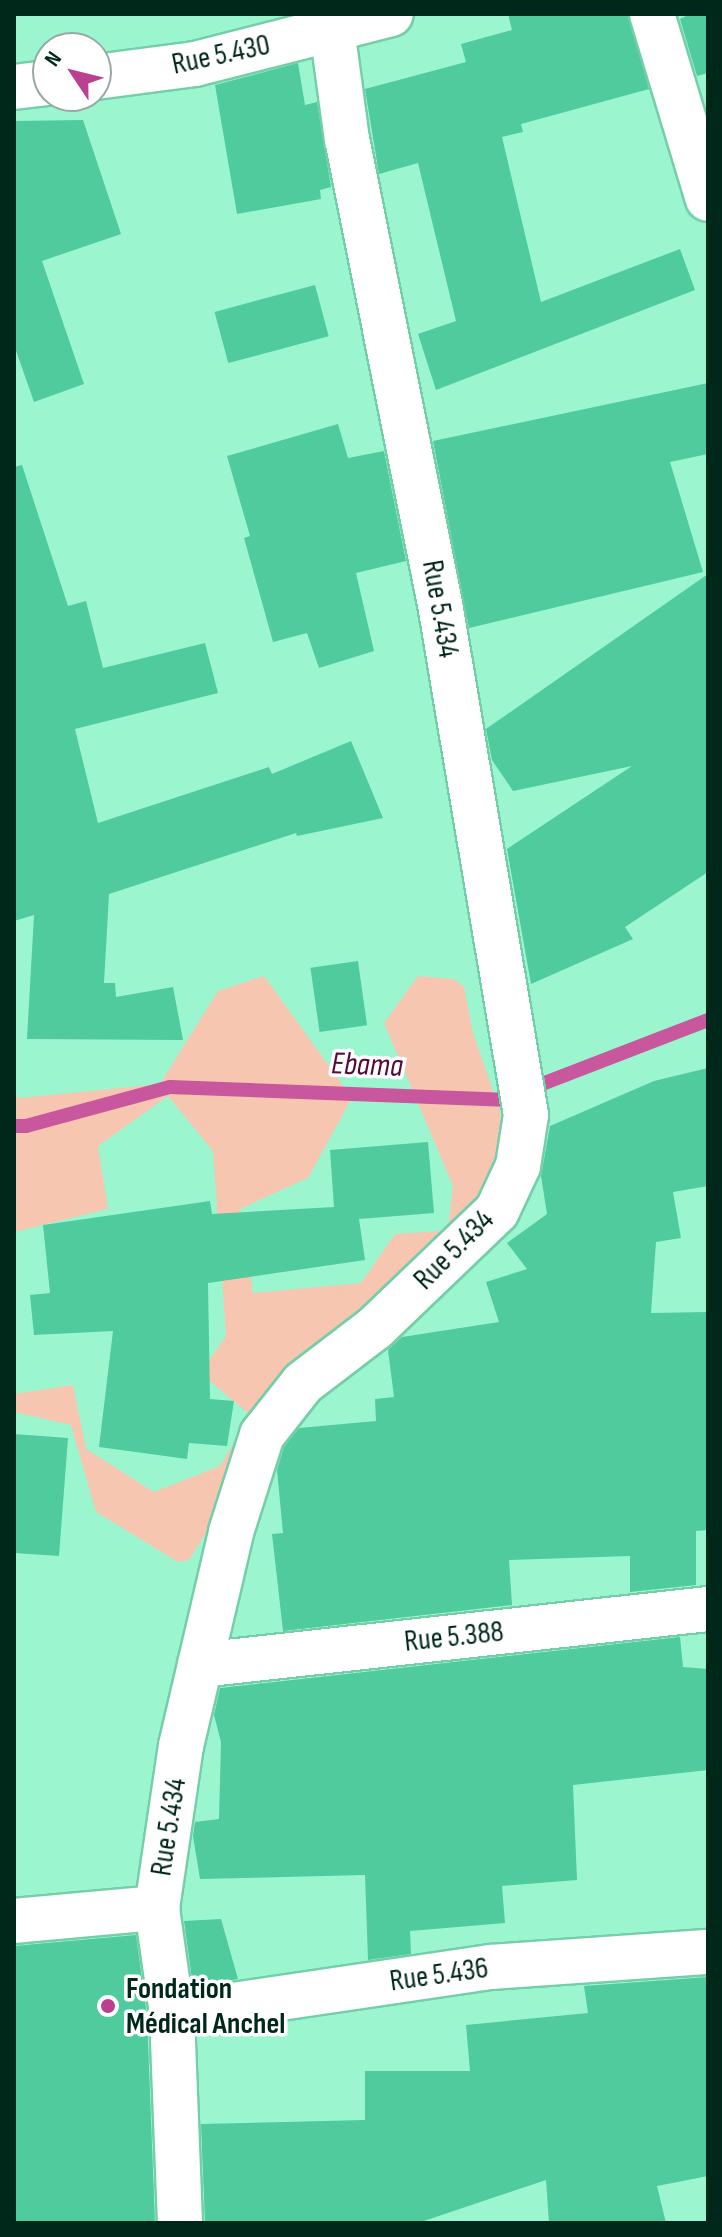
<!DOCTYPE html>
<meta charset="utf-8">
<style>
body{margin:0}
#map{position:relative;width:722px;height:2237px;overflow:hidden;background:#9bf6cf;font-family:"Sofia Sans Condensed",sans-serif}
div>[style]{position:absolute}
.green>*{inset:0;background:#f7c6b0}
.stream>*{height:14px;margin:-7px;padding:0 7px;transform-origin:7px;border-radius:7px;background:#c8579d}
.building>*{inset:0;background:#4fcb9d;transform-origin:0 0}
.roads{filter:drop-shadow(2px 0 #74cea8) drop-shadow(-2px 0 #74cea8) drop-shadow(0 2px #74cea8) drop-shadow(0 -2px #74cea8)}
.minor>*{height:44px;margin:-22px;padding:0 22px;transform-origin:22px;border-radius:22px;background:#fff}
.dots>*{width:22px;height:22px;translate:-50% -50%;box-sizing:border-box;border:4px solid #fff;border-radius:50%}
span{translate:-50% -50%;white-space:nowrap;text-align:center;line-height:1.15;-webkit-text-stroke:7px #fff;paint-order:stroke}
.street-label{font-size:30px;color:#00281a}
.poi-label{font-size:30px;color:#00281a;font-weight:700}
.left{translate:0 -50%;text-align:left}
.water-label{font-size:32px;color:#530a3b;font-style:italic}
.frame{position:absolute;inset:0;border:16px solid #00281a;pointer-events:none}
.north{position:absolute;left:32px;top:32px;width:80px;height:80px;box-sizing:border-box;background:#fff;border:2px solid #99a9a3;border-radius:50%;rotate:305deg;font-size:22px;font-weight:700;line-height:32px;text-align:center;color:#00281a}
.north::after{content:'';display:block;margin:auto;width:28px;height:36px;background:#bc4090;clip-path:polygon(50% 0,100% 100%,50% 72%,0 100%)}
</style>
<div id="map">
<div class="green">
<i style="clip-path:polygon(264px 976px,352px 1098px,308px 1178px,240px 1209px,253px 1293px,361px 1283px,395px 1234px,442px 1231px,449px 1221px,453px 1186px,384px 1023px,418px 976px,454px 979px,464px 987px,473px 1033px,500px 1111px,504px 1159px,488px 1249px,282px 1413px,189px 1560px,178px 1562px,96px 1512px,71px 1425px,14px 1412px,14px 1394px,73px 1385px,86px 1449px,154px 1492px,220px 1466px,250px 1415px,200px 1373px,226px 1336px,213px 1151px,168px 1096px,98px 1146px,108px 1209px,14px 1232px,14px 1095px,20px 1098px,160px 1084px,218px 991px)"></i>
</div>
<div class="stream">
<i style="left:14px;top:1126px;width:12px"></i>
<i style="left:26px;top:1126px;width:149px;rotate:-15.2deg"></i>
<i style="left:170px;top:1087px;width:343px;rotate:2.2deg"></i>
<i style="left:513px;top:1100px;width:33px;rotate:-29deg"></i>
<i style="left:542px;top:1084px;width:178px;rotate:-21.1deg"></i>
</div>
<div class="building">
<i style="clip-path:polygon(508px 14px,628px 14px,649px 89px,521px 124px,523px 132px,502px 137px,541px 302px,680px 249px,695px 290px,436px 390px,418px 334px,456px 321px,418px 163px,379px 174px,365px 89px,466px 62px,461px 44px,512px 30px)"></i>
<i style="clip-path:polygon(690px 14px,708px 14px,708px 73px,697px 76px,680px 19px)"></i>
<i style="clip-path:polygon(298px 63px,305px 105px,317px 102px,331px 187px,320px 190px,321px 199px,237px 214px,215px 85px)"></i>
<i style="clip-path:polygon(83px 120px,121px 234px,42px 261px,84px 384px,34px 402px,14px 345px,14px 121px)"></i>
<i style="left:315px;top:285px;width:53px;height:104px;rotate:75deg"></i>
<i style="clip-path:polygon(708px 383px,708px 454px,670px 462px,703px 572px,469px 628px,433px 441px)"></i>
<i style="clip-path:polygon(338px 424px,348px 458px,384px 451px,406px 561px,356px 573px,374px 651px,319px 668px,307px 633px,273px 642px,244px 538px,250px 536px,227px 456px)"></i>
<i style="clip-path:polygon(22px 465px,68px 606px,86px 601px,103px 668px,205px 643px,218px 693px,75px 729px,98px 823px,269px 767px,272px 774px,351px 741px,383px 818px,297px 836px,296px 833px,109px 894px,104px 983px,115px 983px,116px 997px,173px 987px,183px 1040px,27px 1039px,34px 915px,14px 921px,14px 467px)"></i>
<i style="clip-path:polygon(708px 574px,708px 872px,625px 927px,633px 939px,531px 984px,507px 849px,632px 766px,513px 791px,492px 760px,486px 729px)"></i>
<i style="left:358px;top:961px;width:65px;height:48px;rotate:82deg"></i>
<i style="clip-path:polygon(708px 1068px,708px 1186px,673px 1192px,681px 1238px,656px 1242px,651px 1313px,708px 1312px,708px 1530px,696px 1531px,696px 1585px,630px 1592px,630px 1556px,509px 1560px,512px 1605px,283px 1631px,272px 1534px,283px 1533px,277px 1470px,284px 1447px,299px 1428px,376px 1421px,375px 1399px,394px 1397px,388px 1350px,402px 1337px,499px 1322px,486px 1282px,527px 1269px,507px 1243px,547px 1214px,541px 1176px,550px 1126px,654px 1081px)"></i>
<i style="clip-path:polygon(428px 1142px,434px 1213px,359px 1219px,365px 1260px,208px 1283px,210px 1399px,234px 1401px,227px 1446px,189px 1443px,187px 1459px,99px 1447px,113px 1331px,34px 1335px,30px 1295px,50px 1293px,43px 1225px,210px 1201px,212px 1214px,334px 1207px,330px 1150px)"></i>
<i style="clip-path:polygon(14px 1434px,68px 1438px,59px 1556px,14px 1553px)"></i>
<i style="clip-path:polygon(680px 1637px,683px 1667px,708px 1669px,708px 1770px,573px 1785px,577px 1880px,502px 1886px,505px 1923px,410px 1931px,411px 1954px,368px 1960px,365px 1875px,200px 1879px,193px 1836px,195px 1822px,219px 1819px,221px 1742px,214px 1715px,220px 1688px)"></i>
<i style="clip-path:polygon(221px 1919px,238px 1979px,193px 1986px,184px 1921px)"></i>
<i style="clip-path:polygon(136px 1935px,147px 2016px,155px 2223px,14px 2223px,14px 1946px)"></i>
<i style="clip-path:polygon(708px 1977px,708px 2176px,657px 2186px,666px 2223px,549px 2223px,546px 2180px,418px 2223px,205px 2223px,201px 2124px,365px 2120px,365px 2071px,470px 2071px,466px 2025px,588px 2013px,584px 1986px)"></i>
</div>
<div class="roads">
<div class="minor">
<i style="left:652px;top:14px;width:193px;rotate:73.2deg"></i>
<i style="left:96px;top:77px;width:100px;rotate:-7.5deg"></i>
<i style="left:195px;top:64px;width:202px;rotate:-14.3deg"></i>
<i style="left:14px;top:87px;width:34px;rotate:-7deg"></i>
<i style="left:200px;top:1665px;width:511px;rotate:-6.29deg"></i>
<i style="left:14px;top:1921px;width:144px;rotate:-5.2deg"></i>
<i style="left:172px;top:2014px;width:322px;rotate:-8.4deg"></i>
<i style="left:491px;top:1967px;width:218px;rotate:-4deg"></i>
<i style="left:180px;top:2223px;width:209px;rotate:-92.2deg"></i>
<i style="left:172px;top:2014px;width:107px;rotate:-98.1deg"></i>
<i style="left:157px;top:1908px;width:164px;rotate:-81.6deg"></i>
<i style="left:181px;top:1746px;width:220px;rotate:-76.8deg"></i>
<i style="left:231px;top:1532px;width:102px;rotate:-72.3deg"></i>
<i style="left:262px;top:1435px;width:66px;rotate:-51.7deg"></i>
<i style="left:303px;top:1383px;width:91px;rotate:-37.4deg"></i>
<i style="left:375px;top:1328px;width:169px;rotate:-43.8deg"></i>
<i style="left:497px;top:1211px;width:50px;rotate:-65deg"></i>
<i style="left:518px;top:1166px;width:52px;rotate:-81.1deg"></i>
<i style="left:526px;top:1115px;width:518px;rotate:-99.55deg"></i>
<i style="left:440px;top:604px;width:473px;rotate:-101.3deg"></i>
<i style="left:347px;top:140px;width:112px;rotate:-97.7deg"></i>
</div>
</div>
<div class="dots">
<i style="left:108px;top:2006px;background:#bc4090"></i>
</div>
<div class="street-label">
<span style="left:221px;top:55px;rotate:-12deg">Rue 5.430</span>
<span style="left:440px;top:609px;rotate:80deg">Rue 5.434</span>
<span style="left:454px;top:1250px;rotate:-45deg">Rue 5.434</span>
<span style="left:454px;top:1637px;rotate:-6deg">Rue 5.388</span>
<span style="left:169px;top:1827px;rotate:-81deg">Rue 5.434</span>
<span style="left:439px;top:1975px;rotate:-8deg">Rue 5.436</span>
</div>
<div class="poi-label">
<span class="left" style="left:126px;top:2006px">Fondation<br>Médical Anchel</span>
</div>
<div class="water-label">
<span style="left:367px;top:1066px;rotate:2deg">Ebama</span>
</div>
<div class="frame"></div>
<div class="north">N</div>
</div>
